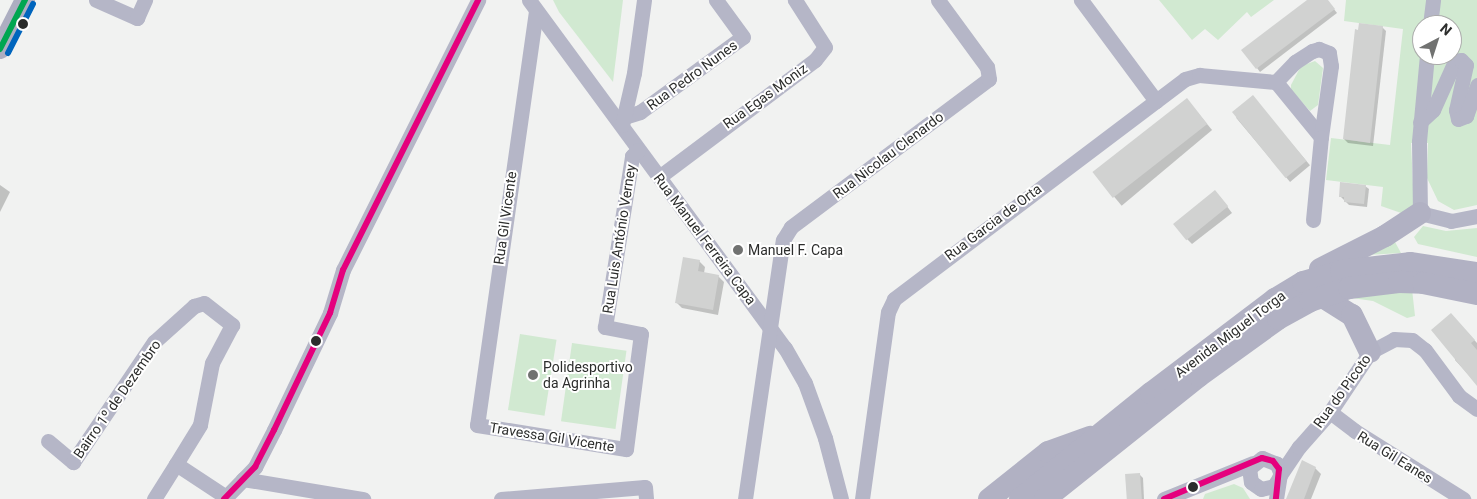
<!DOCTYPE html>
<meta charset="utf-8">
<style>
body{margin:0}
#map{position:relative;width:1477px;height:499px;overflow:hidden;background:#f1f2f1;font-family:Roboto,sans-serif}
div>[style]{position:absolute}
.green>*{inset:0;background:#d1e9d1;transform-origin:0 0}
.shadow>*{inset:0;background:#0003;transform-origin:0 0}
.building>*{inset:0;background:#d1d2d1;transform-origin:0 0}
.minor>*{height:15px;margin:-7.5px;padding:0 7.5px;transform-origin:7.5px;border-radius:7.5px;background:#b5b6c7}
.major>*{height:20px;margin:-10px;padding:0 10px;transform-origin:10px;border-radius:10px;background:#adaec1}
.highway>*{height:22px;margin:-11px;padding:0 11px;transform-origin:11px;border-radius:11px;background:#b1b1c3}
.bus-1>*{height:6px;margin:-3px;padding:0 3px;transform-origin:3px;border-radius:3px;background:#e5007d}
.bus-2>*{height:6px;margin:-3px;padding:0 3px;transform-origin:3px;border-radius:3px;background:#00a651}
.bus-3>*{height:6px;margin:-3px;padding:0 3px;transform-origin:3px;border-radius:3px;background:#0065bd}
.dots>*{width:14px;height:14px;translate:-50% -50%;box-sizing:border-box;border:2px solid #fff;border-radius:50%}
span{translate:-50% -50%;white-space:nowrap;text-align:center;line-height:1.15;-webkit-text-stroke:4px #fff;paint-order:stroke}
.street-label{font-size:14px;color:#2c2d2c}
.poi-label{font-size:14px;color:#2c2d2c}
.left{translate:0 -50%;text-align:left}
.north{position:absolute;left:1412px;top:15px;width:50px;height:50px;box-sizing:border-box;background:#fff;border:1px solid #ababab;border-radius:50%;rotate:40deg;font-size:14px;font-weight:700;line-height:20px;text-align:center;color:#2c2d2c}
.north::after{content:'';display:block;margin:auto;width:18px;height:22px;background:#717271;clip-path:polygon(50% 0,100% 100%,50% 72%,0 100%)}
</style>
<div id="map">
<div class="green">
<i style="clip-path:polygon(553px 0,623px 0,613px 82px,559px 12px)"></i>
<i style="clip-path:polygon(1159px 0,1274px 0,1251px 17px,1247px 12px,1218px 40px,1205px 29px,1192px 40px)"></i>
<i style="clip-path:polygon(evenodd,1346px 0,1477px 0,1477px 205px,1454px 210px,1438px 201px,1427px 178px,1428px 143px,1411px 143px,1414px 206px,1404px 214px,1381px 206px,1383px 187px,1326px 180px,1331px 138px,1390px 145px,1403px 29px,1344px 21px,1346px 0,1422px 25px,1452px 25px,1452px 55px,1422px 55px,1422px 25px)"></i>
<i style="clip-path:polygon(1315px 61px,1323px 68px,1318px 105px,1310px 111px,1291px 90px,1291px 85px,1301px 66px)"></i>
<i style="clip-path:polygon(1423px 226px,1446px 231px,1477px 228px,1477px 257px,1418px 244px,1414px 237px)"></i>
<i style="clip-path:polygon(1395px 242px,1401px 253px,1350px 256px)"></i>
<i style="clip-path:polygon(1412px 289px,1415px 316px,1407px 318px,1373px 301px,1352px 298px)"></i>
<i style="left:520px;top:334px;width:37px;height:77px;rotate:9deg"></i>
<i style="left:572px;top:343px;width:55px;height:79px;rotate:8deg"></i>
<i style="clip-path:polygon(1234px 484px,1243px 488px,1250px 499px,1203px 499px,1205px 494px)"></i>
</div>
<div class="shadow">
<i style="clip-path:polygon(1309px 0,1327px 0,1337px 13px,1260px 72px,1257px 68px)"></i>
<i style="clip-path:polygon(1382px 27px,1386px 31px,1373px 146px,1348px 143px,1344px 139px)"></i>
<i style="left:1187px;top:100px;width:39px;height:118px;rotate:50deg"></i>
<i style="left:1256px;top:101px;width:84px;height:26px;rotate:50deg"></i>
<i style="clip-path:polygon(0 185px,10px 192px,0 212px)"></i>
<i style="clip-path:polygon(1365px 186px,1369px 189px,1367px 207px,1349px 205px,1340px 196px)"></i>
<i style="clip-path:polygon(1220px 197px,1232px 213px,1192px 244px,1186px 238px)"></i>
<i style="clip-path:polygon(699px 261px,705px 267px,704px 273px,718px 276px,724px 282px,718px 315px,682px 308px,677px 303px)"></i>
<i style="clip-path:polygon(1456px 320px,1477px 343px,1477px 384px,1455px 360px)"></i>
<i style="clip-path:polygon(1315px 468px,1321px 474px,1311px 499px,1290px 499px)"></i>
<i style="clip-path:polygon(1139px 474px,1143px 478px,1144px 499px,1128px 499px)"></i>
</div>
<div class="building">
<i style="clip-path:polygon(1307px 0,1328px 0,1335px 9px,1256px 69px,1241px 50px)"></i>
<i style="clip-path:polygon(1359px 23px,1383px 26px,1370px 143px,1343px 139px,1355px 29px,1358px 30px)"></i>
<i style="left:1253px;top:95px;width:85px;height:27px;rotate:51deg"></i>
<i style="left:1187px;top:98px;width:33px;height:120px;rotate:52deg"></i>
<i style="clip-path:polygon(1340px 182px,1366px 185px,1364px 204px,1344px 202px,1344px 197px,1339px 197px)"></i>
<i style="left:1215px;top:190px;width:21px;height:54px;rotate:51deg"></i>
<i style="clip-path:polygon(683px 257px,700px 260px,698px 271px,719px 275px,713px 310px,675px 303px)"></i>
<i style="clip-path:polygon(1451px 313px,1475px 340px,1471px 343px,1477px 350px,1477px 386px,1431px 330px)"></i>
<i style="clip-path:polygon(1302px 460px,1316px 467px,1304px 499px,1286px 499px)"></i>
<i style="left:1140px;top:473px;width:26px;height:15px;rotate:86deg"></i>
</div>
<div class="minor">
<i style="left:96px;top:0;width:45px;rotate:23.7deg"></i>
<i style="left:137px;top:18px;width:20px;rotate:-66deg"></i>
<i style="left:529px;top:0;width:432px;rotate:53.7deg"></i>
<i style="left:785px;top:348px;width:40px;rotate:60.3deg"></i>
<i style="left:805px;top:383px;width:59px;rotate:70deg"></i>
<i style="left:825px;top:438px;width:63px;rotate:75.3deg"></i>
<i style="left:536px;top:11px;width:418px;rotate:98.1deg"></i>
<i style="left:477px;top:425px;width:151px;rotate:9.2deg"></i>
<i style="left:626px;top:449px;width:116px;rotate:-82.6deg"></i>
<i style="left:641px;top:334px;width:37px;rotate:-169deg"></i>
<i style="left:605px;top:327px;width:173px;rotate:-81deg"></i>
<i style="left:632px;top:156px;width:8px;rotate:-45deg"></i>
<i style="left:1430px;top:25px;width:25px;rotate:-83deg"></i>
<i style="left:1427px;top:55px;width:87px;rotate:95.3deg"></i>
<i style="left:1419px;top:142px;width:71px;rotate:89.2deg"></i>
<i style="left:1420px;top:213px;width:32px;rotate:14deg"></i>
<i style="left:1451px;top:221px;width:26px;rotate:-11deg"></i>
<i style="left:1156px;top:101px;width:36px;rotate:-37deg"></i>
<i style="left:1185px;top:79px;width:15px;rotate:-16deg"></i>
<i style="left:1199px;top:75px;width:77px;rotate:5.2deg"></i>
<i style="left:1276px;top:82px;width:71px;rotate:50.7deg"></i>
<i style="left:1321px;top:137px;width:72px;rotate:-82deg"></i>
<i style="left:1331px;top:66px;width:13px;rotate:-99deg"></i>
<i style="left:1329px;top:53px;width:11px;rotate:-158deg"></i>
<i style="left:1319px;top:49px;width:7px;rotate:164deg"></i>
<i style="left:1312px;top:51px;width:20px;rotate:147deg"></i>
<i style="left:1295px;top:62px;width:28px;rotate:134deg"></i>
<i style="left:624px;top:117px;width:17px;rotate:-17deg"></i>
<i style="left:640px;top:112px;width:127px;rotate:-36.1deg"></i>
<i style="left:743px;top:37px;width:46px;rotate:-126.1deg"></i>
<i style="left:1420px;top:122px;width:18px;rotate:-43deg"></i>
<i style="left:1433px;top:110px;width:54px;rotate:-65.8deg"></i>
<i style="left:1455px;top:61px;width:6px;rotate:-9deg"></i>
<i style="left:1461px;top:60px;width:7px;rotate:45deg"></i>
<i style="left:1466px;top:65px;width:46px;rotate:102.5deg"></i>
<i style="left:1456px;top:110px;width:9px;rotate:77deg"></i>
<i style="left:1458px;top:119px;width:9px;rotate:-21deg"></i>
<i style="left:1466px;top:116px;width:33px;rotate:-70deg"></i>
<i style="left:622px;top:125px;width:53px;rotate:-77deg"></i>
<i style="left:634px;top:73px;width:74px;rotate:-82.2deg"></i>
<i style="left:659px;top:177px;width:195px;rotate:-36.9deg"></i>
<i style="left:815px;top:60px;width:16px;rotate:-52deg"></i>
<i style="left:825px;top:47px;width:56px;rotate:-122.6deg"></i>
<i style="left:1313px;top:220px;width:83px;rotate:-84.5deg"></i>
<i style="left:1330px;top:412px;width:31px;rotate:37deg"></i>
<i style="left:1355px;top:431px;width:128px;rotate:32.2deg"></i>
<i style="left:48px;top:441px;width:33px;rotate:40deg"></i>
<i style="left:73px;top:462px;width:145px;rotate:-56deg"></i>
<i style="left:154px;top:342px;width:54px;rotate:-42deg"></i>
<i style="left:194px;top:306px;width:10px;rotate:-17deg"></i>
<i style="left:204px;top:303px;width:36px;rotate:38deg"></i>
<i style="left:232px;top:325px;width:43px;rotate:117.8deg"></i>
<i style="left:212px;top:363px;width:63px;rotate:101deg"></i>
<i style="left:200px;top:425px;width:46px;rotate:121.6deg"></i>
<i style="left:176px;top:464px;width:60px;rotate:33.4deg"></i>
<i style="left:1280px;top:475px;width:34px;rotate:-56deg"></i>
<i style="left:1299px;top:447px;width:47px;rotate:-48.5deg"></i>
<i style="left:1330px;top:412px;width:72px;rotate:-56.3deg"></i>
<i style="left:1370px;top:352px;width:27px;rotate:-28deg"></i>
<i style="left:1394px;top:339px;width:18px;rotate:3deg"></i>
<i style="left:1412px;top:340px;width:16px;rotate:38deg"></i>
<i style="left:1425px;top:350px;width:57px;rotate:53.5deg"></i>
<i style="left:1459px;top:396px;width:22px;rotate:36deg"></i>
<i style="left:243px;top:479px;width:122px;rotate:9.5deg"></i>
<i style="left:154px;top:499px;width:41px;rotate:-57.8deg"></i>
<i style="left:224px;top:499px;width:45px;rotate:-45.9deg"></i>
<i style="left:255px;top:467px;width:42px;rotate:-62.8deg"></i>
<i style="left:274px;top:430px;width:130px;rotate:-64.4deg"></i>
<i style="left:330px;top:313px;width:45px;rotate:-73.2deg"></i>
<i style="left:343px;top:270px;width:302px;rotate:-63.4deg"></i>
<i style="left:501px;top:499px;width:144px;rotate:-4.8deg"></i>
<i style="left:645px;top:487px;width:12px;rotate:85deg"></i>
<i style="left:745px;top:499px;width:262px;rotate:-81.7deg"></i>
<i style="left:783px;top:240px;width:15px;rotate:-58deg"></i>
<i style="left:791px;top:227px;width:247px;rotate:-36.8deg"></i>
<i style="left:989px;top:79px;width:12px;rotate:-99deg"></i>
<i style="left:987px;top:67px;width:83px;rotate:-126.2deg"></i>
<i style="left:862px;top:499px;width:189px;rotate:-82.1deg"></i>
<i style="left:888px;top:312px;width:14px;rotate:-65deg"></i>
<i style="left:894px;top:299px;width:328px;rotate:-37.1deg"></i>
<i style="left:1156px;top:101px;width:126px;rotate:-126.6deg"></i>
<i style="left:1164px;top:499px;width:96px;rotate:-22deg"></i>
<i style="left:1276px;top:499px;width:24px;rotate:-81deg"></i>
<i style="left:1280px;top:475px;width:3px;rotate:-90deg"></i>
<i style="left:1280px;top:472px;width:9px;rotate:-111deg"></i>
<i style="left:1277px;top:464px;width:16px;rotate:-158deg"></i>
<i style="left:1262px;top:458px;width:16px;rotate:142deg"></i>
<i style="left:1249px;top:468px;width:14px;rotate:82deg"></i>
<i style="left:1251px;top:482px;width:12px;rotate:35deg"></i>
<i style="left:1261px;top:489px;width:13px;rotate:-13deg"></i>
<i style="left:1274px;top:486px;width:9px;rotate:-58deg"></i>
</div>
<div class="major">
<i style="left:0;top:49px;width:55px;rotate:-63deg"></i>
</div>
<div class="highway">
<i style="left:1320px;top:269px;width:73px;rotate:-26.9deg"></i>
<i style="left:1385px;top:236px;width:42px;rotate:-33.3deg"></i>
<i style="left:1321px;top:296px;width:36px;rotate:32deg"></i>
<i style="left:1352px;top:315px;width:41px;rotate:64.1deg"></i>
<i style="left:989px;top:499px;width:75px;rotate:-38.5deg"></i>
<i style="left:1048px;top:452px;width:45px;rotate:-19.7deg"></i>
<i style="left:1020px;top:499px;width:169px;rotate:-39deg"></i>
<i style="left:1151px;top:393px;width:156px;rotate:-37.2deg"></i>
<i style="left:1275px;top:299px;width:33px;rotate:-31deg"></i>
<i style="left:1303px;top:282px;width:40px;rotate:-16deg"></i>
<i style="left:1341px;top:271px;width:69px;rotate:-6.6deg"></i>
<i style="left:1410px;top:263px;width:68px;rotate:8.5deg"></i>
<i style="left:1045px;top:499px;width:197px;rotate:-38.6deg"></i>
<i style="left:1199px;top:376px;width:97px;rotate:-35.8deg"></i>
<i style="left:1278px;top:319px;width:37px;rotate:-29deg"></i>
<i style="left:1310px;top:301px;width:41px;rotate:-18.4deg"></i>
<i style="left:1349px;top:288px;width:50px;rotate:-6.8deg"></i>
<i style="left:1399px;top:282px;width:24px;rotate:2deg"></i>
<i style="left:1423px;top:283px;width:55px;rotate:11.5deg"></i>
</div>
<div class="bus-1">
<i style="left:224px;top:499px;width:45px;rotate:-45.9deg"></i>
<i style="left:255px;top:467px;width:42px;rotate:-62.8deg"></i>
<i style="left:274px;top:430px;width:130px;rotate:-64.4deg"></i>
<i style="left:330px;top:313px;width:45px;rotate:-73.2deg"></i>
<i style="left:343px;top:270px;width:302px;rotate:-63.4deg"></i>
<i style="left:1164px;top:499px;width:106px;rotate:-22.7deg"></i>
<i style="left:1262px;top:458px;width:11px;rotate:15deg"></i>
<i style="left:1273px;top:461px;width:10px;rotate:53deg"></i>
<i style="left:1279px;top:469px;width:30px;rotate:96deg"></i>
</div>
<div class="bus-2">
<i style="left:0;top:49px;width:55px;rotate:-63deg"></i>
</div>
<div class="bus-3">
<i style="left:8px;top:53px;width:55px;rotate:-63deg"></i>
</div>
<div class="dots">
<i style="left:23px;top:24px;background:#2c2d2c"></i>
<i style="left:738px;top:250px;background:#717271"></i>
<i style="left:316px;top:341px;background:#2c2d2c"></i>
<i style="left:533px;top:375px;background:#717271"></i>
<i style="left:1193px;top:487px;background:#2c2d2c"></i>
</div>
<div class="street-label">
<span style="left:692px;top:75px;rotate:-36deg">Rua Pedro Nunes</span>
<span style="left:765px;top:96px;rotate:-36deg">Rua Egas Moniz</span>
<span style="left:888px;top:155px;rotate:-37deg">Rua Nicolau Clenardo</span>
<span style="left:505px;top:218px;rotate:-82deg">Rua Gil Vicente</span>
<span style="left:993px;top:222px;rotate:-37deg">Rua Garcia de Orta</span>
<span style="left:619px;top:239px;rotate:-81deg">Rua Luis António Verney</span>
<span style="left:705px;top:239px;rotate:53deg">Rua Manuel Ferreira Capa</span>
<span style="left:1230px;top:334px;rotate:-37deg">Avenida Miguel Torga</span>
<span style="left:1342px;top:391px;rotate:-54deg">Rua do Picoto</span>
<span style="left:117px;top:399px;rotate:-55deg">Bairro 1º de Dezembro</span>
<span style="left:552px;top:437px;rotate:9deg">Travessa Gil Vicente</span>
<span style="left:1395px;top:457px;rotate:32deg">Rua Gil Eanes</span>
</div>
<div class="poi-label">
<span class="left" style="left:748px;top:250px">Manuel F. Capa</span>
<span class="left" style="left:543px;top:375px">Polidesportivo<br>da Agrinha</span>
</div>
<div class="north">N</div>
</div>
